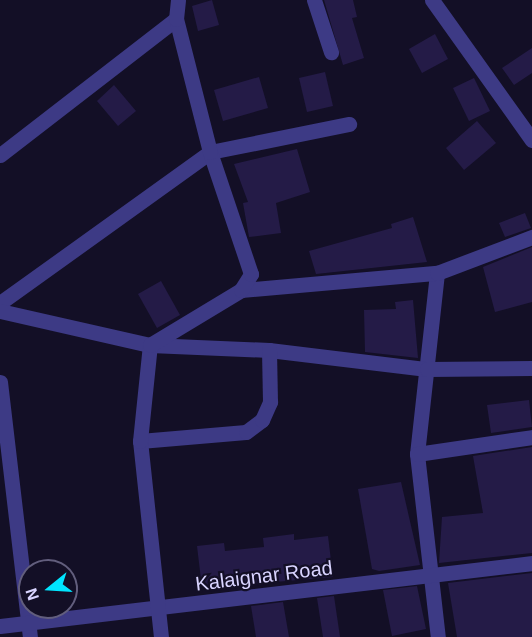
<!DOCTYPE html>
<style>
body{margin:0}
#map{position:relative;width:532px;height:637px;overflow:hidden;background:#130f26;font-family:Helvetica,sans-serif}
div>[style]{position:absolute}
.building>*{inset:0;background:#241b47}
.minor>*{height:15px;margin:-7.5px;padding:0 7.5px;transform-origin:7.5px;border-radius:7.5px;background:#3d3a85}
span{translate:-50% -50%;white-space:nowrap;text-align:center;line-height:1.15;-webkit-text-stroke:4.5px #130f26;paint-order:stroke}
.street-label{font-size:20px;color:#d9d4ff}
.north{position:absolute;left:18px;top:559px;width:60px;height:60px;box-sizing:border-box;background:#130f26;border:2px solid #625e7d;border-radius:50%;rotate:252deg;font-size:16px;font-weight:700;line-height:24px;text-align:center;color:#d9d4ff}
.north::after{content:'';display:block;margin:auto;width:21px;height:27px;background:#00e5ff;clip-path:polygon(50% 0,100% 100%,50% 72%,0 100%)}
</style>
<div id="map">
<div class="building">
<i style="clip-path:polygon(212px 0,219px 25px,198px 31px,192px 6px)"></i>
<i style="clip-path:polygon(324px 0,353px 0,357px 17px,352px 18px,364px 58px,343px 65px)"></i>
<i style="clip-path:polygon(435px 34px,448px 59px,422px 73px,409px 49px)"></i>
<i style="clip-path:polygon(532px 48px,532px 73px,514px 85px,502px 68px)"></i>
<i style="clip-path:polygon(325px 72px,333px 106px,307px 112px,299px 78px)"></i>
<i style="clip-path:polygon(259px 77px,268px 108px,223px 121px,214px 90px)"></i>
<i style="clip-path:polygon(474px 78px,490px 111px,469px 121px,453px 88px)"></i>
<i style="clip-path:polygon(114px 85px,136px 111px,118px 126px,97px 101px)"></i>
<i style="clip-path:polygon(477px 121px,496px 143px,464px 170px,446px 148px)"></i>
<i style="clip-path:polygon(297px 149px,310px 192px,276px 203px,281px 233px,249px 237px,243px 203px,248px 202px,234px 164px)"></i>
<i style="clip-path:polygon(525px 213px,531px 228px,505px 237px,499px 223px)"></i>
<i style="clip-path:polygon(413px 217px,427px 262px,316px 274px,309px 251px,392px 228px,391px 224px)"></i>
<i style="clip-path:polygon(532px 247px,532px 302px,495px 312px,483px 267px)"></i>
<i style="clip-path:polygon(161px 281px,180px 315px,157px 328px,138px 294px)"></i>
<i style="clip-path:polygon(413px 300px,418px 358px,365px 352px,364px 310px,396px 309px,395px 302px)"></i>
<i style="clip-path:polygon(529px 400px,532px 427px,491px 433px,487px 405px)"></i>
<i style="clip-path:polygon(532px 447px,532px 553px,439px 563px,442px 517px,483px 513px,473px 456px)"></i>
<i style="clip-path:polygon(401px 482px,420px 565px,379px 571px,372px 569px,358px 489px)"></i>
<i style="clip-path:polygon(294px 534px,294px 540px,328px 536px,333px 577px,202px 588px,197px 546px,224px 543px,225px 551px,264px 547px,263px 538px)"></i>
<i style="clip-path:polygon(532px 573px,532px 637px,457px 637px,448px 583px)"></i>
<i style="clip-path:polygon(417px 586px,426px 629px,392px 636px,383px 590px)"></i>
<i style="clip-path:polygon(334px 596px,340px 637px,323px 637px,317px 598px)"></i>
<i style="clip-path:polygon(283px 602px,289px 637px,256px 637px,251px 606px)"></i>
</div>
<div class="minor">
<i style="left:314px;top:0;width:55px;rotate:71.9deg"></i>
<i style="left:432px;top:0;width:172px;rotate:54.5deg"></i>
<i style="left:0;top:155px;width:222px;rotate:-37.7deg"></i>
<i style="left:437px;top:273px;width:182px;rotate:96.3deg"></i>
<i style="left:417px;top:454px;width:184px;rotate:83.5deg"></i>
<i style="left:241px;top:290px;width:197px;rotate:-5deg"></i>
<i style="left:437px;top:273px;width:102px;rotate:-20.8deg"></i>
<i style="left:0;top:303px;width:259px;rotate:-35.7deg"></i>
<i style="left:210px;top:152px;width:142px;rotate:-11.4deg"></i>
<i style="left:0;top:311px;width:154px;rotate:12.8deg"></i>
<i style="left:150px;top:345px;width:119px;rotate:2.4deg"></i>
<i style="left:269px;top:350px;width:159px;rotate:6.9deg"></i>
<i style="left:427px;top:369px;width:105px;rotate:-0.5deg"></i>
<i style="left:0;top:382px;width:257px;rotate:83.3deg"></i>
<i style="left:140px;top:441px;width:106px;rotate:-4.9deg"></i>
<i style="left:246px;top:432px;width:20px;rotate:-37deg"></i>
<i style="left:262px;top:420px;width:20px;rotate:-66deg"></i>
<i style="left:270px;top:402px;width:52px;rotate:-91.1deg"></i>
<i style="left:417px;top:454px;width:116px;rotate:-8.4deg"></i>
<i style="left:0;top:626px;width:536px;rotate:-6.75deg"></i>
<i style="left:161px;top:637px;width:197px;rotate:-96.1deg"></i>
<i style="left:140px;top:441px;width:97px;rotate:-84.1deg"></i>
<i style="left:150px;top:345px;width:106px;rotate:-31.1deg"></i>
<i style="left:241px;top:290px;width:19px;rotate:-58deg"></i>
<i style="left:251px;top:274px;width:129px;rotate:-108.6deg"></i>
<i style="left:210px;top:152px;width:137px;rotate:-104.3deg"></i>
<i style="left:176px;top:19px;width:19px;rotate:-84deg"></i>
</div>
<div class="street-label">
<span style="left:264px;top:576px;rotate:-7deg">Kalaignar Road</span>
</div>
<div class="north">N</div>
</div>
